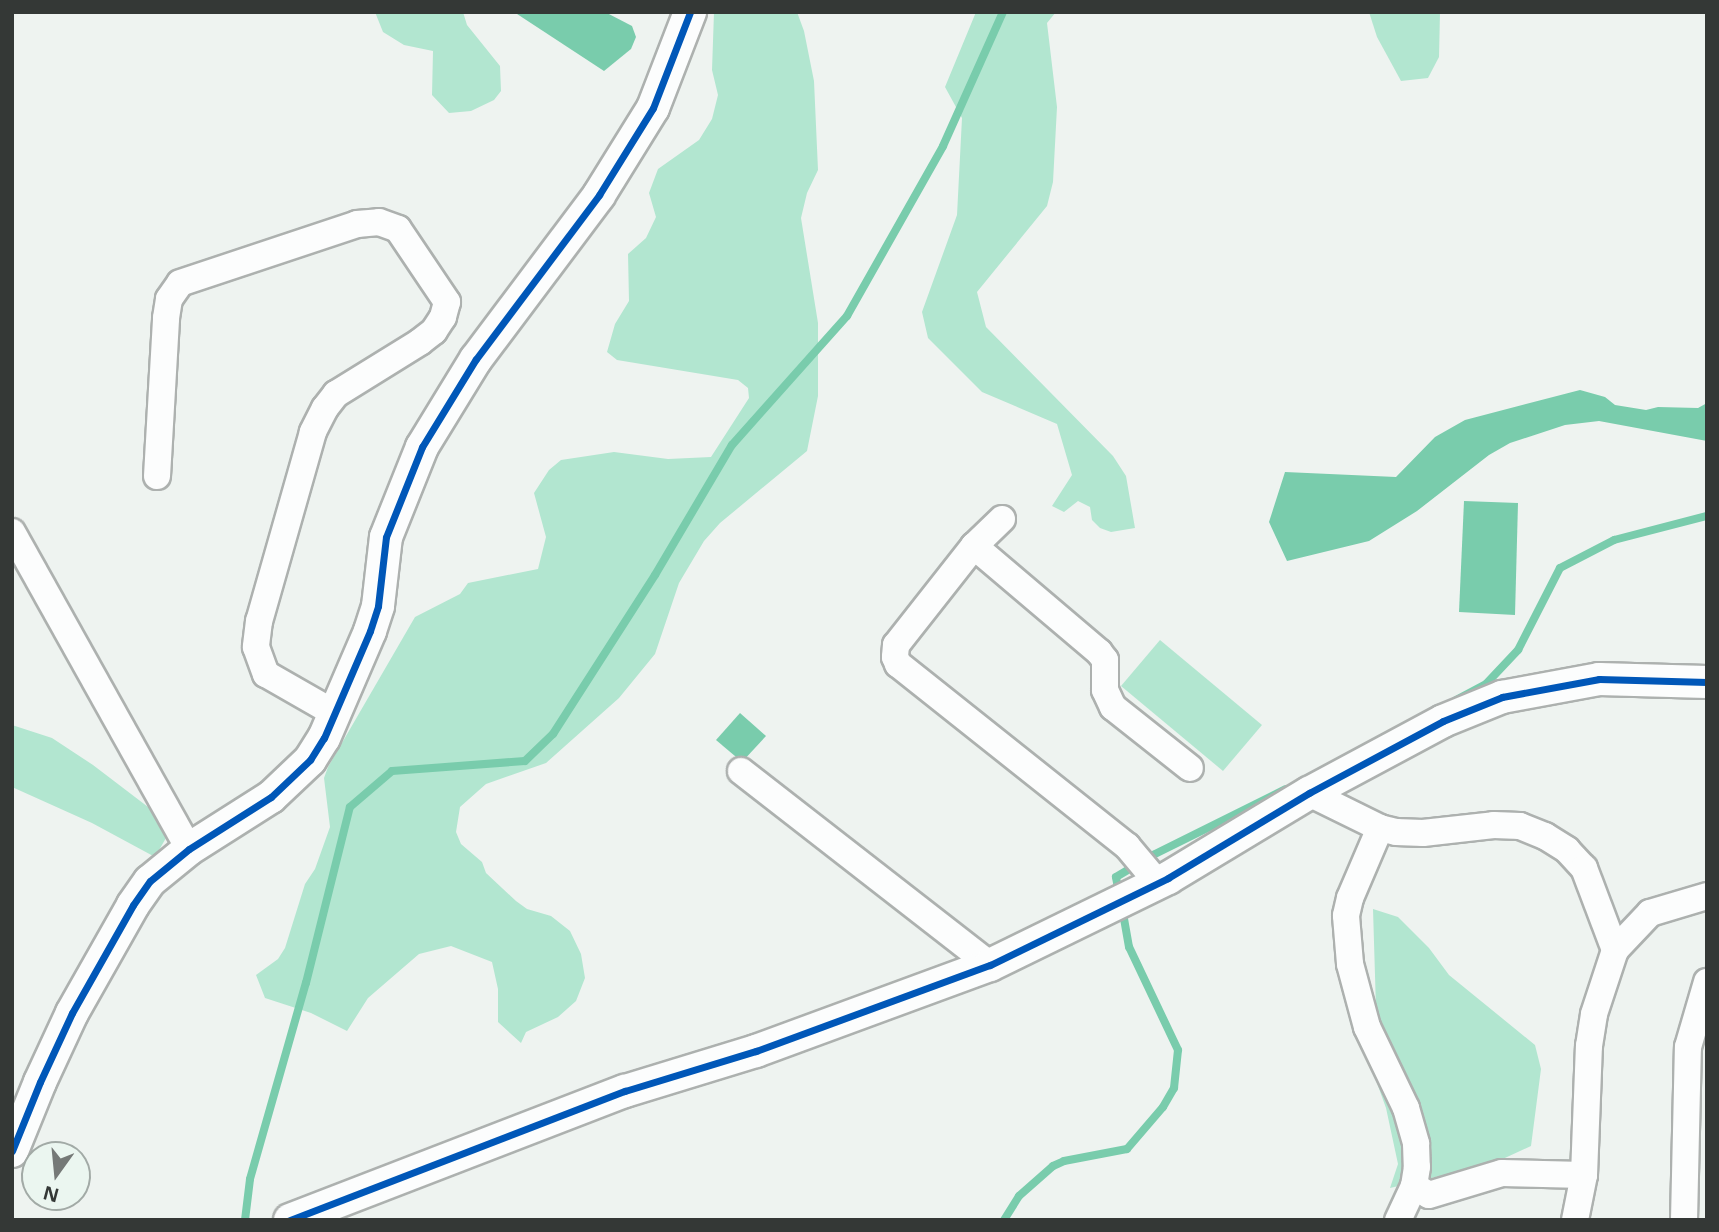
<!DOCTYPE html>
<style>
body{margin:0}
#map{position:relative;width:1719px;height:1232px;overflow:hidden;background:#eef3f0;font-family:"Noto Sans",sans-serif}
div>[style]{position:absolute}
.green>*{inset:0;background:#b2e6d0}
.water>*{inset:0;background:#79ccac}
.stream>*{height:8px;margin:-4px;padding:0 4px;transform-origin:4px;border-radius:4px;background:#79ccac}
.roads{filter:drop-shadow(2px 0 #adb1af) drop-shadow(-2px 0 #adb1af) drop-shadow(0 2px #adb1af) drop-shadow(0 -2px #adb1af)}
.minor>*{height:26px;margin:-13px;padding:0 13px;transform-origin:13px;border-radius:13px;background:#fcfdfd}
.tertiary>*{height:32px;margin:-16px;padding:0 16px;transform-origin:16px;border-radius:16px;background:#fcfdfd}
.cycleway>*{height:7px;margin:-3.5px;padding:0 3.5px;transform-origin:3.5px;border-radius:3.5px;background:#0057b8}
span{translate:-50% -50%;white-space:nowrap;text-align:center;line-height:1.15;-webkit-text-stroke:5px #ebf6f0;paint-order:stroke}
.frame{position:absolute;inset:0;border:14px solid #343836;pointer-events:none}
.north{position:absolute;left:21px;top:1141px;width:70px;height:70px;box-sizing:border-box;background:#ebf6f0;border:2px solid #a2aaa6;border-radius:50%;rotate:195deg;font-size:19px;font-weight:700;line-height:28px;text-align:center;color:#343836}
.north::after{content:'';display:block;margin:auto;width:24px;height:32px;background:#757977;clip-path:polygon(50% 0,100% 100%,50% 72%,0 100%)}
</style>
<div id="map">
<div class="green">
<i style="clip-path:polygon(375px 12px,463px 12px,467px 25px,500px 66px,501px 91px,494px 100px,471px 111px,449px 113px,432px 95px,433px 51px,404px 45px,383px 32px)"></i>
<i style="clip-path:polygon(714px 12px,797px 12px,804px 31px,814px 81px,818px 170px,807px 193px,801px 218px,818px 323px,818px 396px,807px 451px,720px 523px,704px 541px,679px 583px,655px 654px,619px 698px,546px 763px,486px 784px,460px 807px,456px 832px,461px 844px,482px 862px,486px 873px,516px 901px,527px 909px,551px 916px,570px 931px,581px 954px,585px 978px,576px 1001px,558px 1017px,526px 1032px,521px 1043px,498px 1022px,498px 989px,492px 962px,451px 946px,419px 954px,368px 998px,347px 1031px,311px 1013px,265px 998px,256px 975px,278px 959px,285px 948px,305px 884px,315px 869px,330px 827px,324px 778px,328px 767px,415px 617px,460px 594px,468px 583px,538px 569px,546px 537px,534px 493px,549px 470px,561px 460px,614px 452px,668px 459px,711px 457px,749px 398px,748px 388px,738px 380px,617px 360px,607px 352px,615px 324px,629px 301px,628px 254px,646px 238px,656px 217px,649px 193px,658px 169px,699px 140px,712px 119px,718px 95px,712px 70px)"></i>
<i style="clip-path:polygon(976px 12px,1056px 12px,1047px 23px,1057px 107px,1053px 182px,1047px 206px,977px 292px,986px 327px,1113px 456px,1126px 476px,1135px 528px,1111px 532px,1100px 528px,1092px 520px,1090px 507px,1078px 501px,1064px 512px,1052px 506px,1072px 475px,1057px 424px,982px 392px,928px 338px,922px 312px,957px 215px,962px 118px,945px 87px)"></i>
<i style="clip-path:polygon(1369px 12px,1440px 12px,1439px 57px,1428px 78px,1401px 81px,1377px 37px)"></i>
<i style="clip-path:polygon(1160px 640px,1262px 725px,1223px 771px,1121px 686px)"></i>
<i style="clip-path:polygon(12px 725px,52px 738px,93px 765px,152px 810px,166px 838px,155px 857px,92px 823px,12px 787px)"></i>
<i style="clip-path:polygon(1373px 909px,1398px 917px,1429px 948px,1449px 975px,1535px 1045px,1541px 1069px,1531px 1146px,1494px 1163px,1390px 1188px,1398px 1164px,1386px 1108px,1360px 1036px,1376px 1009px)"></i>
</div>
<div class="water">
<i style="clip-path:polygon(514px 12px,605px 12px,632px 26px,636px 37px,631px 49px,604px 71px)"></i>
<i style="clip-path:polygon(1580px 390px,1605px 397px,1615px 405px,1646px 410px,1658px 407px,1698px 408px,1707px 403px,1707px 441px,1599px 421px,1565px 425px,1510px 443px,1489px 455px,1417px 511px,1369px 541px,1287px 561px,1269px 522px,1285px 472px,1396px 477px,1435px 437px,1465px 420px)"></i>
<i style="clip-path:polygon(1464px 501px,1518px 503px,1515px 615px,1459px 612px)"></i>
<i style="clip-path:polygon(740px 713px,766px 736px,742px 762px,716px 740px)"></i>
</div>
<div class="stream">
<i style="left:1456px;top:700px;width:34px;rotate:-28deg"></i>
<i style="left:1486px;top:684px;width:47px;rotate:-46.7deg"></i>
<i style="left:1518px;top:650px;width:92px;rotate:-62.9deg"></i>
<i style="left:1560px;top:568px;width:61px;rotate:-27.4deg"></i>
<i style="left:1614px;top:540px;width:96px;rotate:-14.5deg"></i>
<i style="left:1119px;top:893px;width:16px;rotate:-101deg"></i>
<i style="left:1116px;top:877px;width:43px;rotate:-30.7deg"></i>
<i style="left:1153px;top:855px;width:148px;rotate:-26.4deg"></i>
<i style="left:245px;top:1220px;width:41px;rotate:-83deg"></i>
<i style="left:250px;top:1179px;width:204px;rotate:-74.1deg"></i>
<i style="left:306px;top:983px;width:181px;rotate:-76deg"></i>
<i style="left:350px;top:807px;width:55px;rotate:-40.6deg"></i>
<i style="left:392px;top:771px;width:133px;rotate:-4.3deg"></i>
<i style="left:525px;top:761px;width:39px;rotate:-44deg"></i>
<i style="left:553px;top:734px;width:189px;rotate:-57.3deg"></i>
<i style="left:655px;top:575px;width:151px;rotate:-59.4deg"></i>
<i style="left:732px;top:445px;width:173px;rotate:-48.3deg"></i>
<i style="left:847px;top:316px;width:195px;rotate:-60.5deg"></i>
<i style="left:943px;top:146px;width:147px;rotate:-65.9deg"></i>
<i style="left:1004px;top:1220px;width:28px;rotate:-58deg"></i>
<i style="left:1019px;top:1196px;width:45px;rotate:-41.4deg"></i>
<i style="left:1053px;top:1166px;width:12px;rotate:-24deg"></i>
<i style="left:1064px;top:1161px;width:64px;rotate:-10.8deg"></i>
<i style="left:1127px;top:1149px;width:55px;rotate:-49.4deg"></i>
<i style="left:1163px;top:1107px;width:22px;rotate:-60deg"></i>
<i style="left:1174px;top:1088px;width:38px;rotate:-84deg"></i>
<i style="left:1178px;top:1050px;width:114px;rotate:-115.4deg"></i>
<i style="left:1129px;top:947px;width:39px;rotate:-100deg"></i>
</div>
<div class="roads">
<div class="minor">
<i style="left:157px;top:476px;width:158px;rotate:-86.7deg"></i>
<i style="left:166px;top:318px;width:19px;rotate:-81deg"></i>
<i style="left:169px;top:299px;width:19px;rotate:-55deg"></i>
<i style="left:180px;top:283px;width:187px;rotate:-18.4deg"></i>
<i style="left:357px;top:224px;width:22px;rotate:-5deg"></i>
<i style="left:379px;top:222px;width:20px;rotate:20deg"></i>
<i style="left:398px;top:229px;width:88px;rotate:56.1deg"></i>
<i style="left:447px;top:302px;width:16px;rotate:105deg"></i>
<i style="left:443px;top:317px;width:17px;rotate:123deg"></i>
<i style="left:434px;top:331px;width:18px;rotate:142deg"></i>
<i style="left:420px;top:342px;width:99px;rotate:148.2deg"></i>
<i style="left:336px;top:394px;width:18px;rotate:128deg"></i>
<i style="left:325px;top:408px;width:27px;rotate:117deg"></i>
<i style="left:313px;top:432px;width:197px;rotate:105.9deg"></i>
<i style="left:259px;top:621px;width:26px;rotate:97deg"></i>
<i style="left:256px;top:647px;width:29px;rotate:70deg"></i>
<i style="left:266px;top:674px;width:78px;rotate:29.8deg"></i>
<i style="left:1002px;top:519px;width:39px;rotate:136deg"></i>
<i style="left:974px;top:546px;width:126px;rotate:128.2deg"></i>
<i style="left:896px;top:645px;width:12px;rotate:95deg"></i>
<i style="left:895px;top:657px;width:8px;rotate:67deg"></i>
<i style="left:898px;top:664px;width:293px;rotate:38.5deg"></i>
<i style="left:1127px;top:846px;width:48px;rotate:50deg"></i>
<i style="left:12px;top:532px;width:363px;rotate:60.8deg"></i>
<i style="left:974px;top:546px;width:164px;rotate:40.3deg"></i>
<i style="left:1099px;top:652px;width:10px;rotate:53deg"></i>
<i style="left:1105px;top:660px;width:30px;rotate:90deg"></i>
<i style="left:1105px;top:690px;width:19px;rotate:65deg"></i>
<i style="left:1113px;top:707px;width:98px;rotate:38.4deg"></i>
<i style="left:741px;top:771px;width:316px;rotate:37.9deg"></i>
<i style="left:1309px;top:793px;width:79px;rotate:26.2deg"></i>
<i style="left:1380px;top:828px;width:16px;rotate:14deg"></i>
<i style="left:1396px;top:832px;width:27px;rotate:2deg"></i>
<i style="left:1423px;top:833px;width:71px;rotate:-6.4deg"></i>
<i style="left:1494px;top:825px;width:26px;rotate:2deg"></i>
<i style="left:1520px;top:826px;width:27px;rotate:22deg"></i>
<i style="left:1545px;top:836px;width:26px;rotate:32deg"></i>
<i style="left:1567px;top:850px;width:25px;rotate:47deg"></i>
<i style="left:1584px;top:868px;width:88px;rotate:69.3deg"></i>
<i style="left:1380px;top:828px;width:76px;rotate:113.2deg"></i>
<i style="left:1350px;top:898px;width:18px;rotate:103deg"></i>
<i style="left:1346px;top:916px;width:48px;rotate:85.2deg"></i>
<i style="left:1350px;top:964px;width:65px;rotate:74.9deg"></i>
<i style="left:1367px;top:1027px;width:90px;rotate:64.3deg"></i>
<i style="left:1406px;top:1108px;width:37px;rotate:74deg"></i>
<i style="left:1416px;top:1144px;width:23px;rotate:88deg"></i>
<i style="left:1417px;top:1167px;width:19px;rotate:99deg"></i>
<i style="left:1414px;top:1186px;width:38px;rotate:115deg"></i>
<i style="left:1414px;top:1186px;width:17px;rotate:31deg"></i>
<i style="left:1429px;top:1195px;width:76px;rotate:-16.8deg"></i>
<i style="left:1502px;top:1173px;width:82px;rotate:1.4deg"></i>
<i style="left:1575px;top:1220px;width:46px;rotate:-78.7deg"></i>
<i style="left:1584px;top:1175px;width:129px;rotate:-87.8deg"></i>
<i style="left:1589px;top:1046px;width:32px;rotate:-81deg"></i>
<i style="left:1594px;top:1014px;width:67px;rotate:-71.8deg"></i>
<i style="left:1615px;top:950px;width:51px;rotate:-46.6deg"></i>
<i style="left:1650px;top:913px;width:59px;rotate:-16.6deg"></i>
<i style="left:1684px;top:1220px;width:173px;rotate:-88.7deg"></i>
<i style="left:1688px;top:1047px;width:68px;rotate:-73.7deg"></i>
</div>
<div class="tertiary">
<i style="left:12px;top:1151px;width:74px;rotate:-67.9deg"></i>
<i style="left:40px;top:1082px;width:76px;rotate:-65.1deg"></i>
<i style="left:72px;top:1013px;width:124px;rotate:-60.5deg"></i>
<i style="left:133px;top:905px;width:29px;rotate:-55deg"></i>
<i style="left:150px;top:881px;width:50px;rotate:-39.4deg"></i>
<i style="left:189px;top:849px;width:97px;rotate:-32.4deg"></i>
<i style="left:271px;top:797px;width:54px;rotate:-43.5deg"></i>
<i style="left:310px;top:760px;width:26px;rotate:-58deg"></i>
<i style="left:324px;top:738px;width:116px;rotate:-66.7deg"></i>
<i style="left:370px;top:631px;width:26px;rotate:-72deg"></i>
<i style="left:378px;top:606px;width:69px;rotate:-83.4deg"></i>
<i style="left:386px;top:537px;width:97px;rotate:-68.2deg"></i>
<i style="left:422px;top:447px;width:103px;rotate:-58.5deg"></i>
<i style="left:476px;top:359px;width:205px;rotate:-53.1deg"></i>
<i style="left:599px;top:195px;width:102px;rotate:-58.2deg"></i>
<i style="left:653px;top:108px;width:103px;rotate:-68.9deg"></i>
<i style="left:290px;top:1220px;width:359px;rotate:-21.1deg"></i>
<i style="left:625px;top:1091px;width:137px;rotate:-17deg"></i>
<i style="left:756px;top:1051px;width:249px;rotate:-20.2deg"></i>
<i style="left:990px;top:965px;width:198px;rotate:-26deg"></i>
<i style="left:1168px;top:878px;width:165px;rotate:-31.1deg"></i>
<i style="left:1309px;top:793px;width:152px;rotate:-28.2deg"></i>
<i style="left:1443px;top:721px;width:64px;rotate:-22.1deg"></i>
<i style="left:1502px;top:697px;width:99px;rotate:-10.5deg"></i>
<i style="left:1599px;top:679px;width:108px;rotate:1.6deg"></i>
</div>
</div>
<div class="cycleway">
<i style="left:12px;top:1151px;width:74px;rotate:-67.9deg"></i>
<i style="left:40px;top:1082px;width:76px;rotate:-65.1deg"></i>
<i style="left:72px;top:1013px;width:124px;rotate:-60.5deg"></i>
<i style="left:133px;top:905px;width:29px;rotate:-55deg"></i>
<i style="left:150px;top:881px;width:50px;rotate:-39.4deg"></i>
<i style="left:189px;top:849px;width:97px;rotate:-32.4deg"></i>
<i style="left:271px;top:797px;width:54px;rotate:-43.5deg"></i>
<i style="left:310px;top:760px;width:26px;rotate:-58deg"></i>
<i style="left:324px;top:738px;width:116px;rotate:-66.7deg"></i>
<i style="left:370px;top:631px;width:26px;rotate:-72deg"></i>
<i style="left:378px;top:606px;width:69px;rotate:-83.4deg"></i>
<i style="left:386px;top:537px;width:97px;rotate:-68.2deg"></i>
<i style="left:422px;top:447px;width:103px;rotate:-58.5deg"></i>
<i style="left:476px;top:359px;width:205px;rotate:-53.1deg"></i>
<i style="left:599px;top:195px;width:102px;rotate:-58.2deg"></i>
<i style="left:653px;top:108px;width:103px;rotate:-68.9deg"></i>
<i style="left:290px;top:1220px;width:359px;rotate:-21.1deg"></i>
<i style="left:625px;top:1091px;width:137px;rotate:-17deg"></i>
<i style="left:756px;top:1051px;width:249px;rotate:-20.2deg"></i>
<i style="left:990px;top:965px;width:198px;rotate:-26deg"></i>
<i style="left:1168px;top:878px;width:165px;rotate:-31.1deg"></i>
<i style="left:1309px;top:793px;width:152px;rotate:-28.2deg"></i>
<i style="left:1443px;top:721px;width:64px;rotate:-22.1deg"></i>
<i style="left:1502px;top:697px;width:99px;rotate:-10.5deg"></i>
<i style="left:1599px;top:679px;width:108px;rotate:1.6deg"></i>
</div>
<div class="frame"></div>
<div class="north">N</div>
</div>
